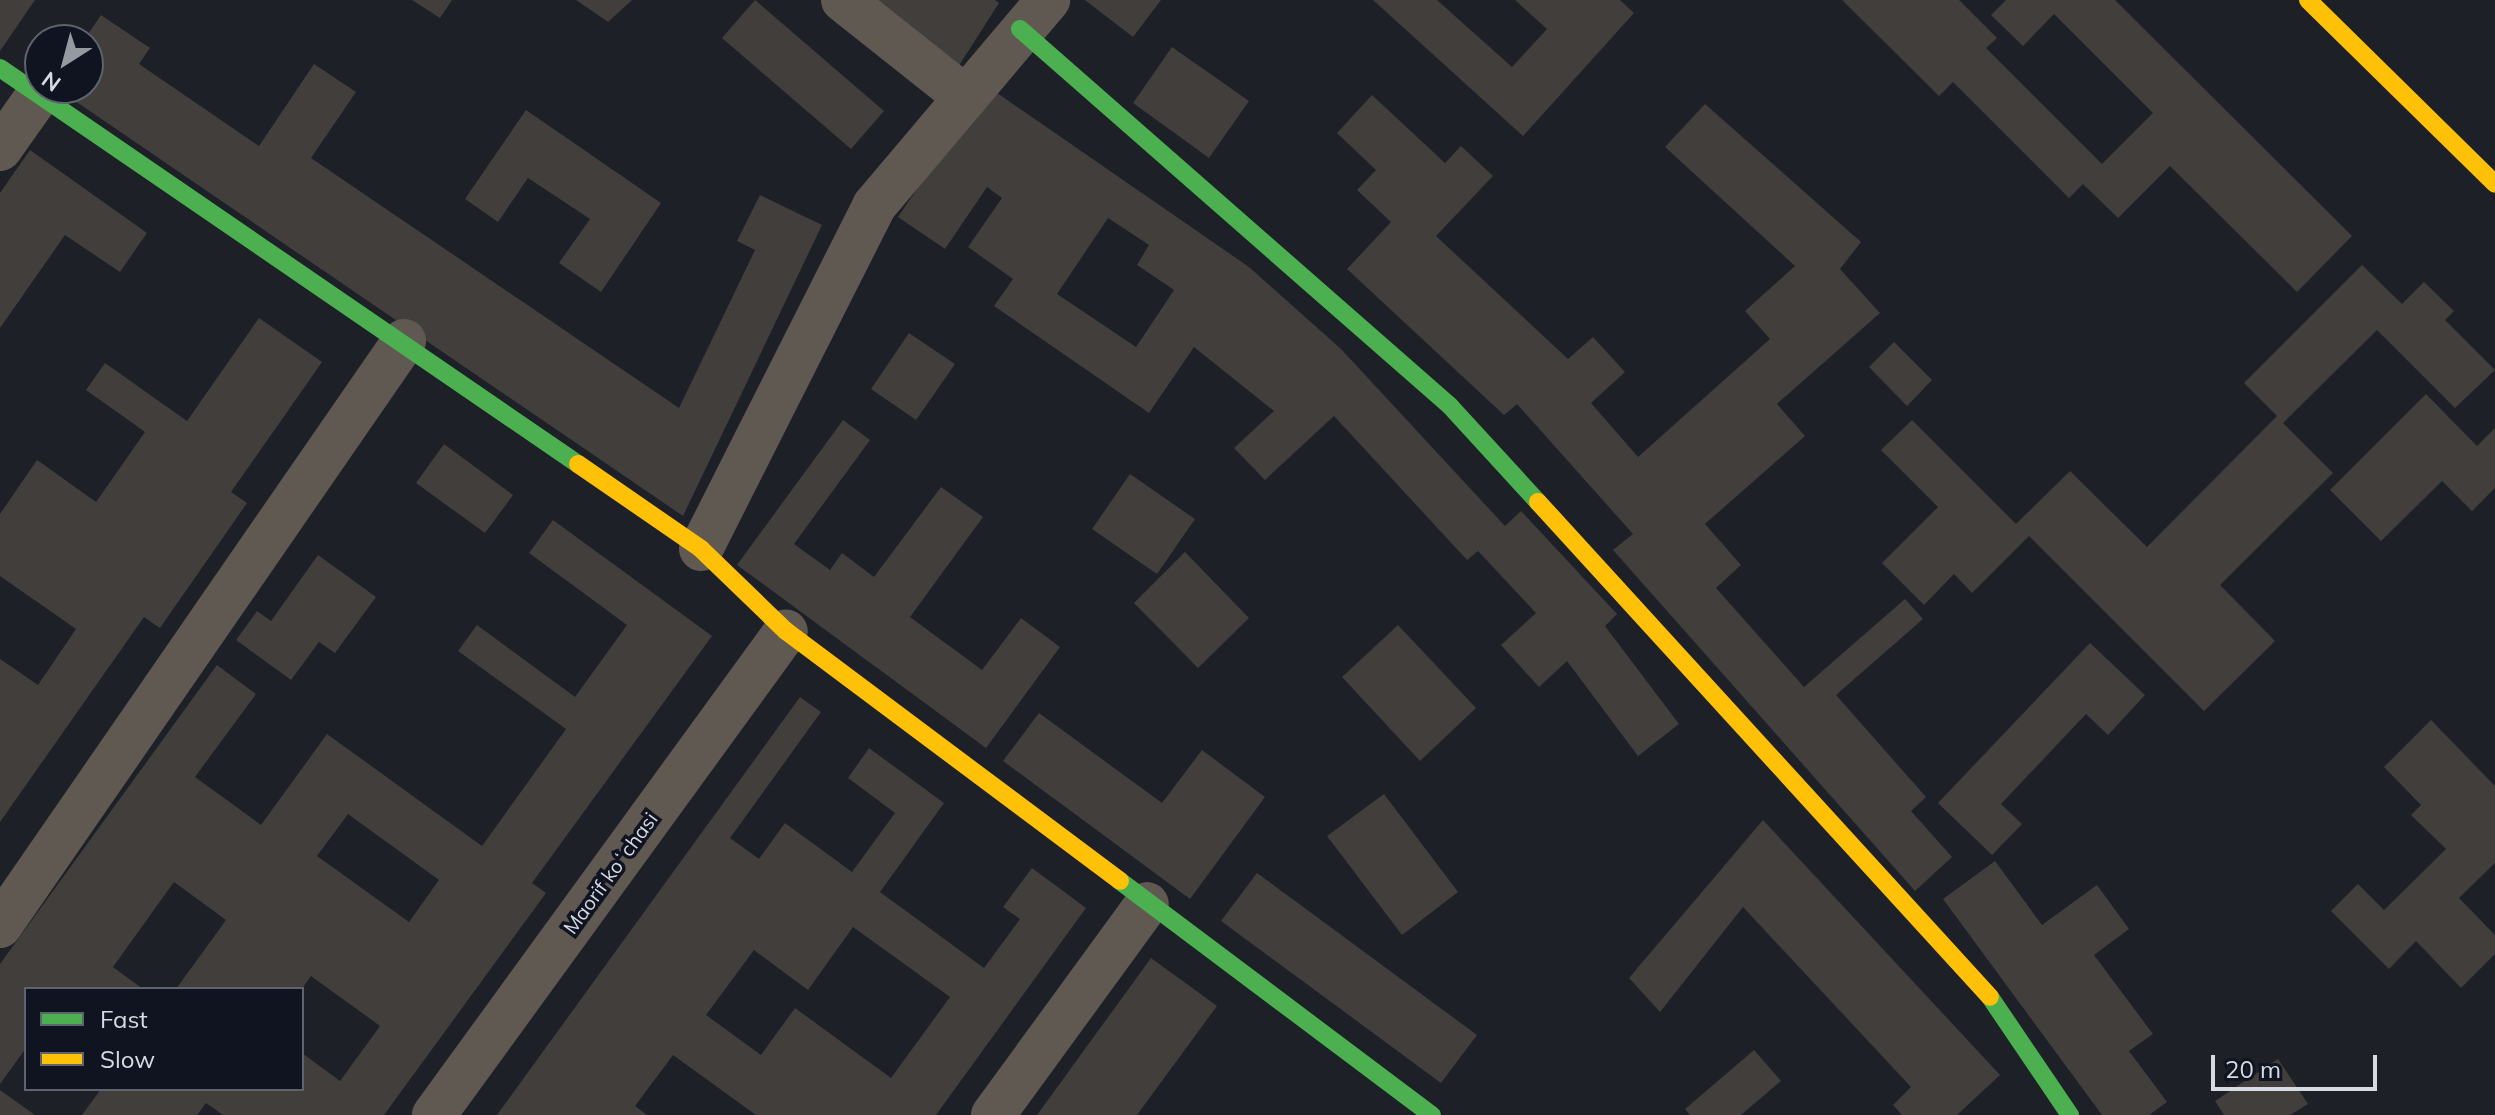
<!DOCTYPE html>
<meta charset="utf-8">
<style>
body{margin:0}
#map{position:relative;width:2495px;height:1115px;overflow:hidden;background:#1d2027;font-family:Mulish,sans-serif}
div>[style]{position:absolute}
.building>*{inset:0;background:#413e3c}
.street>*{height:44px;margin:-22px;padding:0 22px;transform-origin:22px;border-radius:22px;background:#605952}
.fast>*{height:18px;margin:-9px;padding:0 9px;transform-origin:9px;border-radius:9px;background:#4caf50}
.slow>*{height:18px;margin:-9px;padding:0 9px;transform-origin:9px;border-radius:9px;background:#ffc107}
span{translate:-50% -50%;white-space:nowrap;text-align:center;line-height:1.15;-webkit-text-stroke:7px #101421;paint-order:stroke}
.street-label{font-size:20px;color:#d6dae3}
.legend{position:absolute;left:24px;top:987px;width:280px;height:104px;box-sizing:border-box;background:#101421;border:2px solid #5f636f;margin:0;padding:10px 14px;list-style:none;font-size:24px;color:#d6dae3}
.legend li{display:flex;align-items:center;gap:16px;height:40px}
.legend b{width:40px;border:2px solid #5f636f}
.north{position:absolute;left:24px;top:24px;width:80px;height:80px;box-sizing:border-box;background:#101421;border:2px solid #5f636f;border-radius:50%;rotate:216deg;font-size:22px;font-weight:700;line-height:32px;text-align:center;color:#d6dae3}
.north::after{content:'';display:block;margin:auto;width:28px;height:36px;background:#9599a1;clip-path:polygon(50% 0,100% 100%,50% 72%,0 100%)}
.scale{position:absolute;left:2211px;top:1055px;width:166px;height:36px;box-sizing:border-box;border:4px solid #d6dae3;border-top:0;padding-left:10px;font-size:24px;line-height:28px;white-space:nowrap;color:#d6dae3;-webkit-text-stroke:6px #101421;paint-order:stroke}
</style>
<div id="map">
<div class="building">
<i style="clip-path:polygon(0 0,35px 0,0 51px)"></i>
<i style="clip-path:polygon(412px 0,452px 0,440px 18px)"></i>
<i style="clip-path:polygon(576px 0,632px 0,608px 22px)"></i>
<i style="clip-path:polygon(755px 0,884px 111px,851px 149px,722px 38px)"></i>
<i style="clip-path:polygon(859px 0,995px 0,999px 3px,958px 67px)"></i>
<i style="clip-path:polygon(1085px 0,1161px 0,1133px 37px)"></i>
<i style="clip-path:polygon(1373px 0,1437px 0,1512px 67px,1547px 29px,1515px 0,1620px 0,1634px 13px,1523px 136px)"></i>
<i style="clip-path:polygon(1842px 0,1959px 0,1997px 38px,1986px 48px,2102px 164px,2153px 113px,2054px 14px,2023px 46px,1991px 15px,2006px 0,2115px 0,2352px 236px,2297px 292px,2170px 166px,2118px 218px,2083px 184px,2069px 198px,1953px 82px,1939px 96px)"></i>
<i style="clip-path:polygon(101px 15px,150px 48px,139px 64px,259px 146px,314px 64px,356px 92px,311px 158px,679px 408px,755px 250px,737px 241px,760px 195px,822px 225px,683px 516px,56px 88px,88px 88px,84px 40px)"></i>
<i style="clip-path:polygon(1172px 47px,1249px 101px,1209px 158px,1133px 103px)"></i>
<i style="clip-path:polygon(evenodd,987px 86px,1249px 267px,1341px 349px,1505px 526px,1521px 511px,1617px 614px,1605px 626px,1679px 724px,1638px 756px,1567px 661px,1539px 687px,1501px 645px,1536px 613px,1478px 551px,1467px 560px,1334px 416px,1265px 480px,1234px 448px,1274px 411px,1194px 347px,1149px 413px,994px 306px,1013px 279px,968px 247px,1002px 198px,987px 187px,945px 249px,898px 217px,987px 86px,1108px 218px,1149px 245px,1137px 265px,1174px 290px,1136px 347px,1057px 294px,1108px 218px)"></i>
<i style="clip-path:polygon(1372px 95px,1445px 163px,1461px 146px,1493px 176px,1436px 236px,1568px 359px,1593px 337px,1625px 372px,1591px 403px,1638px 457px,1770px 339px,1745px 311px,1795px 266px,1665px 147px,1705px 104px,1861px 242px,1840px 269px,1880px 313px,1777px 404px,1805px 436px,1705px 524px,1741px 565px,1716px 588px,1804px 687px,1905px 599px,1923px 619px,1836px 695px,1926px 797px,1911px 811px,1952px 857px,1915px 891px,1613px 550px,1633px 534px,1517px 404px,1504px 415px,1347px 269px,1391px 222px,1357px 190px,1376px 170px,1337px 133px)"></i>
<i style="clip-path:polygon(526px 110px,661px 203px,601px 292px,559px 263px,590px 219px,528px 178px,498px 222px,465px 199px)"></i>
<i style="clip-path:polygon(30px 150px,147px 233px,120px 272px,65px 235px,0 328px,0 193px)"></i>
<i style="clip-path:polygon(2362px 265px,2402px 304px,2424px 282px,2454px 311px,2445px 320px,2495px 370px,2455px 408px,2377px 330px,2283px 423px,2333px 473px,2220px 585px,2275px 641px,2204px 711px,2029px 536px,1972px 593px,1954px 574px,1924px 605px,1882px 563px,1938px 507px,1881px 450px,1912px 420px,2016px 524px,2070px 471px,2147px 547px,2277px 416px,2244px 383px)"></i>
<i style="clip-path:polygon(259px 318px,322px 362px,231px 492px,247px 503px,160px 628px,144px 617px,0 822px,0 659px,38px 685px,76px 629px,0 576px,0 514px,37px 460px,96px 502px,145px 432px,86px 390px,105px 363px,187px 421px)"></i>
<i style="clip-path:polygon(909px 333px,955px 364px,916px 420px,871px 389px)"></i>
<i style="clip-path:polygon(1894px 342px,1932px 380px,1907px 406px,1869px 367px)"></i>
<i style="clip-path:polygon(2426px 394px,2477px 446px,2495px 428px,2495px 488px,2472px 511px,2442px 481px,2381px 541px,2330px 490px)"></i>
<i style="clip-path:polygon(843px 420px,870px 440px,794px 544px,830px 570px,842px 553px,874px 577px,941px 487px,983px 517px,910px 617px,982px 670px,1021px 618px,1060px 647px,986px 748px,737px 565px)"></i>
<i style="clip-path:polygon(444px 444px,513px 495px,485px 533px,416px 483px)"></i>
<i style="clip-path:polygon(1130px 474px,1195px 519px,1157px 574px,1092px 529px)"></i>
<i style="clip-path:polygon(evenodd,553px 520px,712px 636px,532px 883px,546px 893px,384px 1115px,223px 1115px,206px 1103px,197px 1115px,82px 1115px,101px 1089px,302px 1089px,302px 1053px,340px 1081px,380px 1026px,311px 976px,302px 989px,176px 989px,226px 920px,174px 882px,113px 967px,143px 989px,26px 989px,26px 1048px,0 1084px,0 964px,217px 665px,256px 694px,195px 777px,261px 825px,327px 734px,482px 846px,566px 729px,458px 651px,477px 625px,575px 697px,627px 625px,529px 553px,553px 520px,348px 814px,439px 880px,409px 922px,317px 856px,348px 814px)"></i>
<i style="clip-path:polygon(1185px 552px,1249px 618px,1198px 668px,1134px 603px)"></i>
<i style="clip-path:polygon(318px 555px,376px 597px,335px 653px,319px 642px,291px 680px,236px 640px,257px 611px,271px 621px)"></i>
<i style="clip-path:polygon(1398px 625px,1476px 708px,1420px 761px,1342px 677px)"></i>
<i style="clip-path:polygon(2090px 643px,2145px 695px,2108px 735px,2086px 714px,2001px 804px,2022px 824px,1992px 855px,1938px 803px)"></i>
<i style="clip-path:polygon(evenodd,800px 697px,821px 712px,730px 838px,759px 859px,785px 823px,852px 872px,895px 813px,848px 778px,869px 748px,944px 803px,880px 892px,984px 968px,1020px 919px,1003px 907px,1032px 868px,1086px 908px,936px 1115px,756px 1115px,673px 1055px,635px 1106px,647px 1115px,497px 1115px,800px 697px,853px 927px,950px 997px,891px 1078px,795px 1008px,761px 1055px,706px 1015px,754px 950px,808px 990px,853px 927px)"></i>
<i style="clip-path:polygon(1039px 713px,1162px 803px,1202px 750px,1265px 797px,1190px 899px,1003px 761px)"></i>
<i style="clip-path:polygon(2431px 720px,2495px 786px,2495px 863px,2459px 898px,2495px 935px,2495px 954px,2461px 988px,2416px 941px,2389px 969px,2331px 911px,2358px 884px,2384px 910px,2446px 849px,2411px 815px,2421px 805px,2384px 767px)"></i>
<i style="clip-path:polygon(1384px 794px,1458px 892px,1402px 935px,1327px 836px)"></i>
<i style="clip-path:polygon(1763px 820px,2000px 1075px,1957px 1115px,1902px 1115px,1893px 1105px,1911px 1087px,1743px 907px,1660px 1012px,1629px 978px)"></i>
<i style="clip-path:polygon(1995px 861px,2042px 925px,2097px 885px,2129px 929px,2094px 955px,2153px 1034px,2129px 1051px,2167px 1102px,2149px 1115px,2102px 1115px,1943px 899px)"></i>
<i style="clip-path:polygon(1257px 873px,1477px 1035px,1441px 1083px,1221px 921px)"></i>
<i style="clip-path:polygon(1151px 958px,1217px 1006px,1137px 1115px,1037px 1115px)"></i>
<i style="clip-path:polygon(1754px 1050px,1781px 1081px,1741px 1115px,1690px 1115px,1685px 1109px)"></i>
<i style="clip-path:polygon(2278px 1059px,2308px 1104px,2290px 1115px,2224px 1115px,2215px 1101px)"></i>
<i style="clip-path:polygon(0 1090px,35px 1115px,0 1115px)"></i>
</div>
<div class="street">
<i style="left:843px;top:0;width:154px;rotate:38.4deg"></i>
<i style="left:0;top:149px;width:67px;rotate:-54.7deg"></i>
<i style="left:701px;top:549px;width:384px;rotate:-63.2deg"></i>
<i style="left:874px;top:206px;width:270px;rotate:-49.8deg"></i>
<i style="left:0;top:926px;width:711px;rotate:-55.37deg"></i>
<i style="left:434px;top:1115px;width:598px;rotate:-53.97deg"></i>
<i style="left:993px;top:1115px;width:261px;rotate:-53.9deg"></i>
</div>
<div class="fast">
<i style="left:1020px;top:29px;width:572px;rotate:41.24deg"></i>
<i style="left:1450px;top:406px;width:130px;rotate:47.5deg"></i>
<i style="left:0;top:68px;width:701px;rotate:34.42deg"></i>
<i style="left:1120px;top:881px;width:390px;rotate:36.9deg"></i>
<i style="left:1990px;top:997px;width:143px;rotate:55.9deg"></i>
</div>
<div class="slow">
<i style="left:2308px;top:0;width:262px;rotate:44.5deg"></i>
<i style="left:578px;top:464px;width:150px;rotate:34.6deg"></i>
<i style="left:701px;top:549px;width:118px;rotate:44deg"></i>
<i style="left:786px;top:631px;width:417px;rotate:36.8deg"></i>
<i style="left:1538px;top:502px;width:670px;rotate:47.6deg"></i>
</div>
<div class="street-label">
<span style="left:610px;top:873px;rotate:-54deg">Maorif koʻchasi</span>
</div>
<ul class="legend">
<li><b style="height:10px;background:#4caf50"></b>Fast</li>
<li><b style="height:10px;background:#ffc107"></b>Slow</li>
</ul>
<div class="north">N</div>
<div class="scale">20 m</div>
</div>
